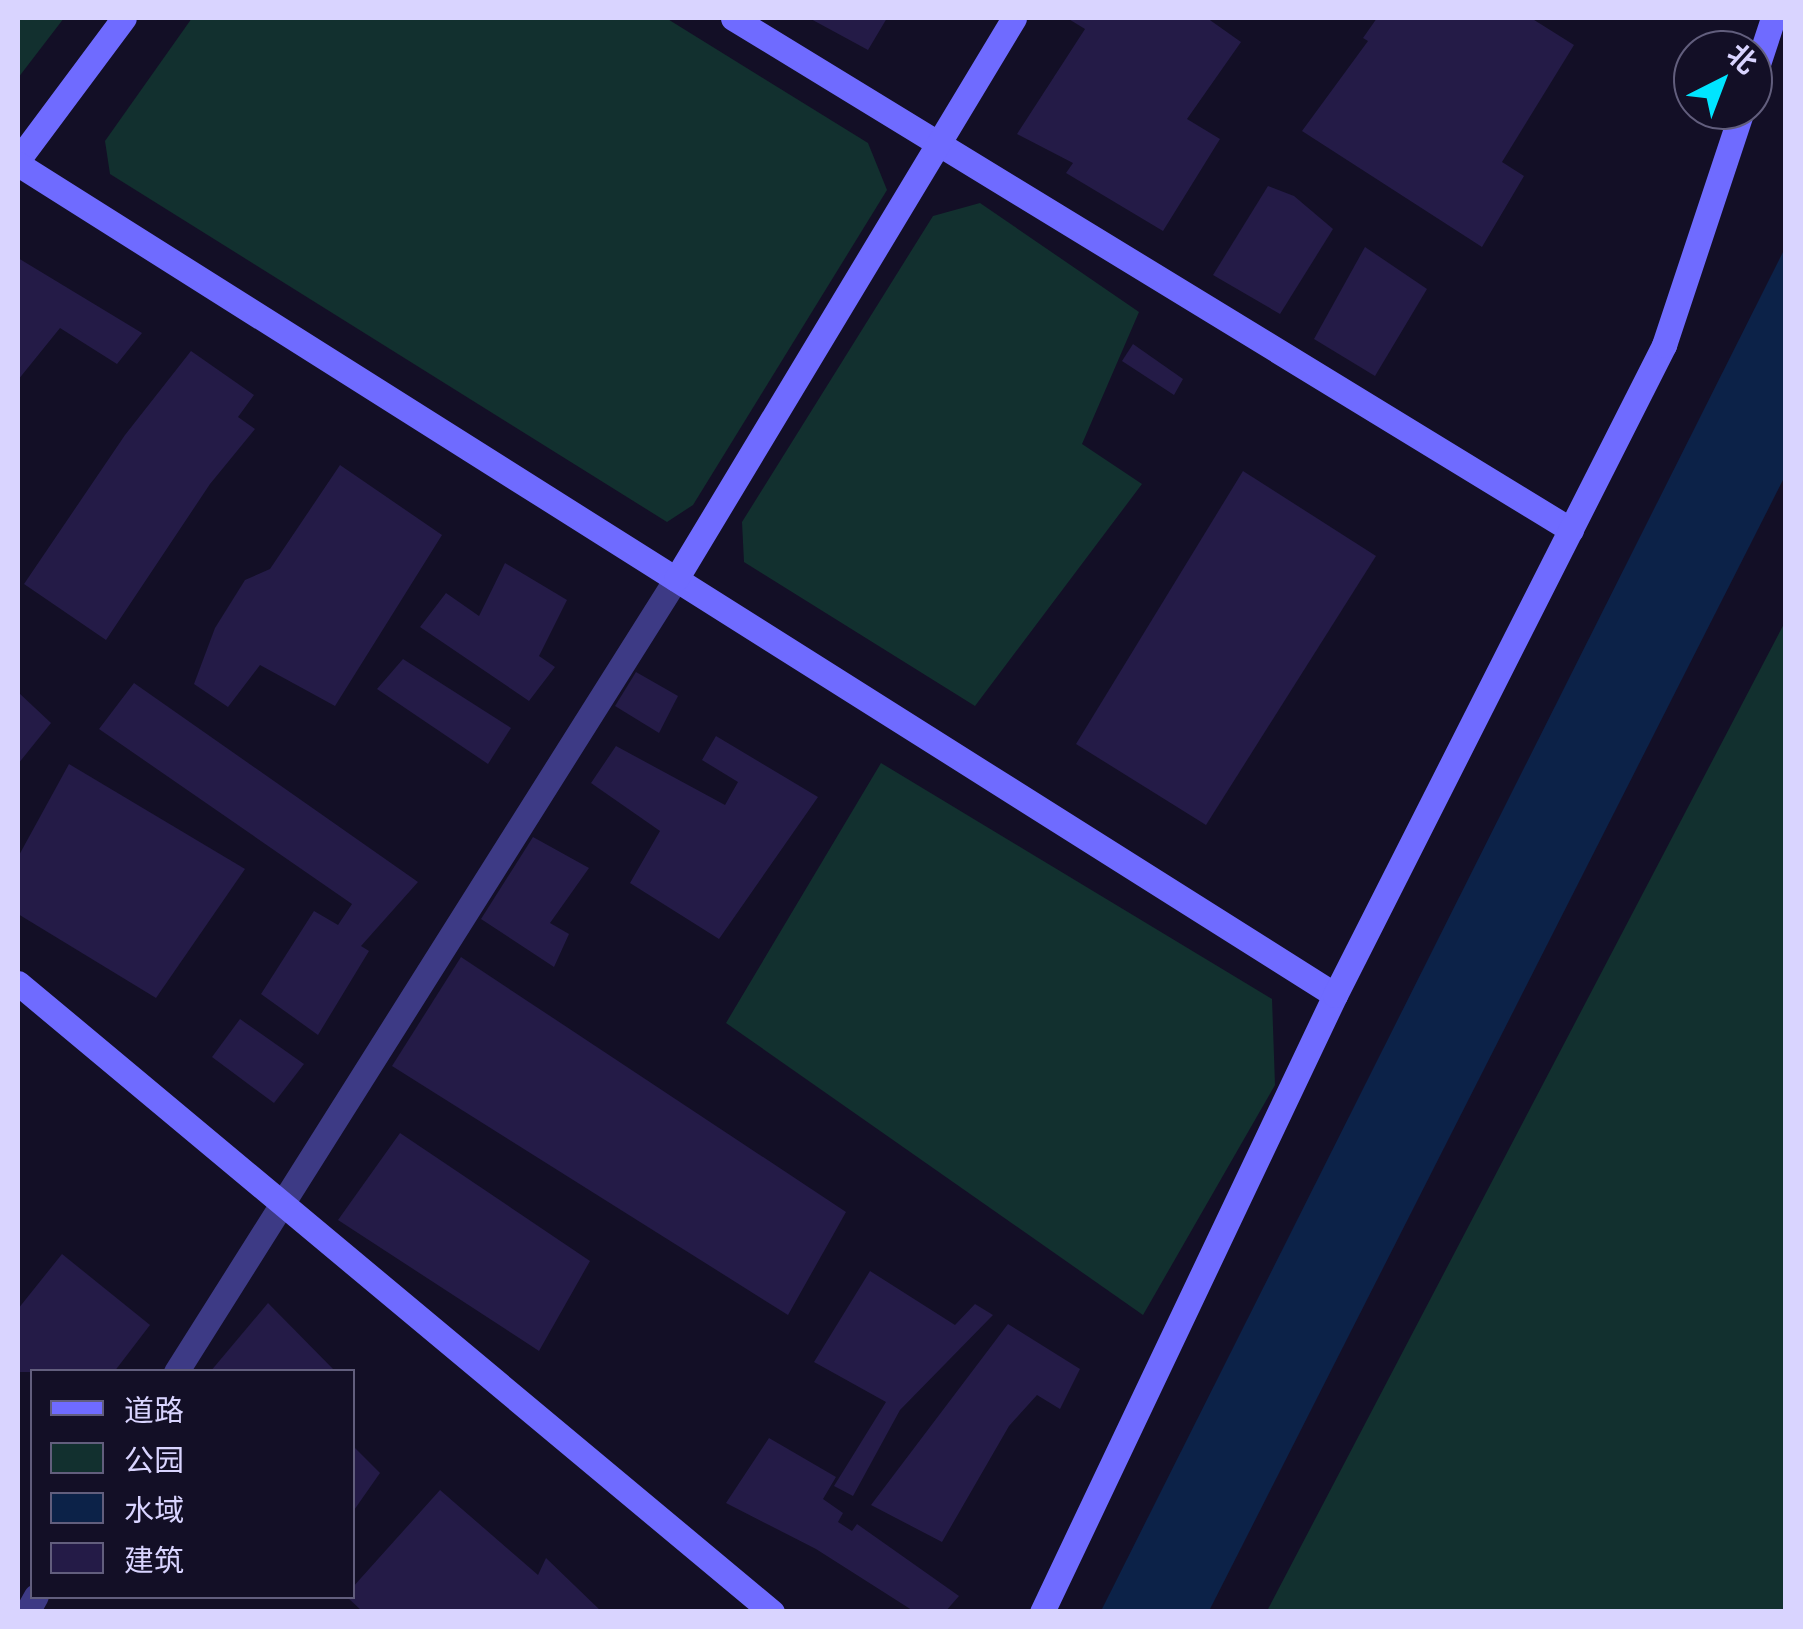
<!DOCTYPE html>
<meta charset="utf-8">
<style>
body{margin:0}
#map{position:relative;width:1803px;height:1629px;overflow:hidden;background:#130f26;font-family:"Work Sans","Noto Sans SC",sans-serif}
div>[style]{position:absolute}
.green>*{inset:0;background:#12302f}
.water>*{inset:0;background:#0c2248}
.building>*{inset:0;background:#241b47}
.street>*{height:25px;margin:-12.5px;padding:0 12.5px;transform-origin:12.5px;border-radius:12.5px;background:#3d3a85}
.secondary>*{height:25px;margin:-12.5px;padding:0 12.5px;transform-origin:12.5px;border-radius:12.5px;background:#6f6bff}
span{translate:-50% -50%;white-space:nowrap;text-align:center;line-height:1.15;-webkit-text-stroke:9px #130f26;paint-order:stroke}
.frame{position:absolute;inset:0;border:20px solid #d9d4ff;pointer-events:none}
.legend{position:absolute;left:30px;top:1369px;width:325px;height:230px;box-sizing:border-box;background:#130f26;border:2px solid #625e7d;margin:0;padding:12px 18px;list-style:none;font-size:30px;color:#d9d4ff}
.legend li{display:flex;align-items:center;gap:20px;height:50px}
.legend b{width:50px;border:2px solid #625e7d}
.north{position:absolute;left:1673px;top:30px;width:100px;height:100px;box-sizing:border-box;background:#130f26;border:2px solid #625e7d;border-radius:50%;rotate:42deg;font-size:28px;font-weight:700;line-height:40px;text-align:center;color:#d9d4ff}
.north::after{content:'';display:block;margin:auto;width:35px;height:45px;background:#00e5ff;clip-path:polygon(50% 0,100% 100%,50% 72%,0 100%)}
</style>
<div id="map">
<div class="green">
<i style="clip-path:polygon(18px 18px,64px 18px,18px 78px)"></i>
<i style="clip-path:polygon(192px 18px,666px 18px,868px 143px,887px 190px,693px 505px,667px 522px,110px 174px,105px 141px)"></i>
<i style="clip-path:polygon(980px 203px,1139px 312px,1082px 444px,1142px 484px,975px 706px,744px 562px,742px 522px,933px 216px)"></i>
<i style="clip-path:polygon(1785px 622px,1785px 1611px,1267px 1611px)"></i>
<i style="clip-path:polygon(881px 763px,1272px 999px,1275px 1085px,1143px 1315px,726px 1023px)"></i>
</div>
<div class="water">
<i style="clip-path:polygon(1785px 248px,1785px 476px,1209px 1611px,1101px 1611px)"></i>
</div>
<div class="building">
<i style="clip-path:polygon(809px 18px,887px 18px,868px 50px)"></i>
<i style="clip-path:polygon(1067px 18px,1207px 18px,1241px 42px,1187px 119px,1220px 139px,1163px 231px,1066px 173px,1073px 163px,1017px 134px,1085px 29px)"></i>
<i style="clip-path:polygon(1377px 18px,1531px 18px,1574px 45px,1502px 162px,1524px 176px,1482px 247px,1302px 131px,1368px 41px,1363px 38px)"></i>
<i style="clip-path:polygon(1268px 186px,1294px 196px,1333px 229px,1280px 314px,1213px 275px)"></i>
<i style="clip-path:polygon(1365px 247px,1427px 289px,1375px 376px,1314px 339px)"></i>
<i style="clip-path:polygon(18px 258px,142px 333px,117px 364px,60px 328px,18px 380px)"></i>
<i style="clip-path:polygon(1133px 344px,1183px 379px,1174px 395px,1122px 361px)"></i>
<i style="clip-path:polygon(191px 351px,254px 395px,238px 417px,255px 429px,210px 484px,106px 640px,24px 584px,125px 435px)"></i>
<i style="clip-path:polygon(340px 465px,442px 535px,335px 706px,260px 665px,228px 707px,194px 684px,215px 628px,245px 580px,270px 569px)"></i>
<i style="clip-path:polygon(1243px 471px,1376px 556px,1206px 825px,1076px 744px)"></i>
<i style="clip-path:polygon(505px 563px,567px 600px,539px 656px,555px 667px,529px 701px,420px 627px,446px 593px,479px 616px)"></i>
<i style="clip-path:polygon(403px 659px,511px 728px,488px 764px,377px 689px)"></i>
<i style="clip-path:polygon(636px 672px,678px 696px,659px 733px,615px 706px)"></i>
<i style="clip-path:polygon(134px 683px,418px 882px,361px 946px,369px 951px,318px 1035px,261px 994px,314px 911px,338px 925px,352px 904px,99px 729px)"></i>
<i style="clip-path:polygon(18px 692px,51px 723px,18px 764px)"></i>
<i style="clip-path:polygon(716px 736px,818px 797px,719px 939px,630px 883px,660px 831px,591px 783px,616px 746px,725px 805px,738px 782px,702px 760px)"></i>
<i style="clip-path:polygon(69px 764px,245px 869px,156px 998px,18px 914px,18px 857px)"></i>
<i style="clip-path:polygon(533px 837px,589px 868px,550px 923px,569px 934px,554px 967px,481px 919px)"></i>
<i style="clip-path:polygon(461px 957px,846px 1212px,788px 1315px,392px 1066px)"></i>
<i style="clip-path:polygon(240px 1019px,304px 1064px,274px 1103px,212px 1057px)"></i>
<i style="clip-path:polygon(400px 1133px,590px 1261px,539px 1351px,338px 1220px)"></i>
<i style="clip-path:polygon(62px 1254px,150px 1325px,114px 1372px,18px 1372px,18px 1309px)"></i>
<i style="clip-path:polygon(870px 1271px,955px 1325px,975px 1304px,993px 1315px,900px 1410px,853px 1496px,834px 1486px,886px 1402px,814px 1362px)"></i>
<i style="clip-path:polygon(268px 1303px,336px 1372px,210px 1372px)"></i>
<i style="clip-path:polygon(1008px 1324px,1080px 1369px,1060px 1409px,1037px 1395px,1009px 1426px,942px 1542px,871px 1505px)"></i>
<i style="clip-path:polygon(769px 1438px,836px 1477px,823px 1499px,843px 1513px,838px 1522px,852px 1531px,857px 1524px,959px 1596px,945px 1612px,915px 1612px,816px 1549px,726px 1503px)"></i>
<i style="clip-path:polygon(352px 1445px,380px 1473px,352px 1513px)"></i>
<i style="clip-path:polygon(440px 1490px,538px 1575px,546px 1558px,602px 1612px,363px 1612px,346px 1596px,352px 1596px,352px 1588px)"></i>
</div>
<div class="street">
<i style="left:176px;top:1372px;width:937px;rotate:-57.77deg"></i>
<i style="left:27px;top:1612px;width:18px;rotate:-61deg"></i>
</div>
<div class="secondary">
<i style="left:733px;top:18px;width:982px;rotate:31.42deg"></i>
<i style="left:1753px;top:79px;width:64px;rotate:-71.8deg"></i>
<i style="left:18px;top:160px;width:177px;rotate:-53.3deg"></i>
<i style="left:18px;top:164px;width:1557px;rotate:32.25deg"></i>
<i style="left:676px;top:579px;width:655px;rotate:-58.93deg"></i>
<i style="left:18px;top:983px;width:982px;rotate:39.84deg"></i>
<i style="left:1042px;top:1612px;width:683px;rotate:-64.6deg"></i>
<i style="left:1335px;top:995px;width:729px;rotate:-63.15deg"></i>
<i style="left:1664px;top:345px;width:248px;rotate:-71.6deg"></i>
</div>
<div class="frame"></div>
<ul class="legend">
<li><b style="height:12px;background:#6f6bff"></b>道路</li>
<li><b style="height:28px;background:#12302f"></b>公园</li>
<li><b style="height:28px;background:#0c2248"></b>水域</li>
<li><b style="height:28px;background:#241b47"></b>建筑</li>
</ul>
<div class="north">北</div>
</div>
